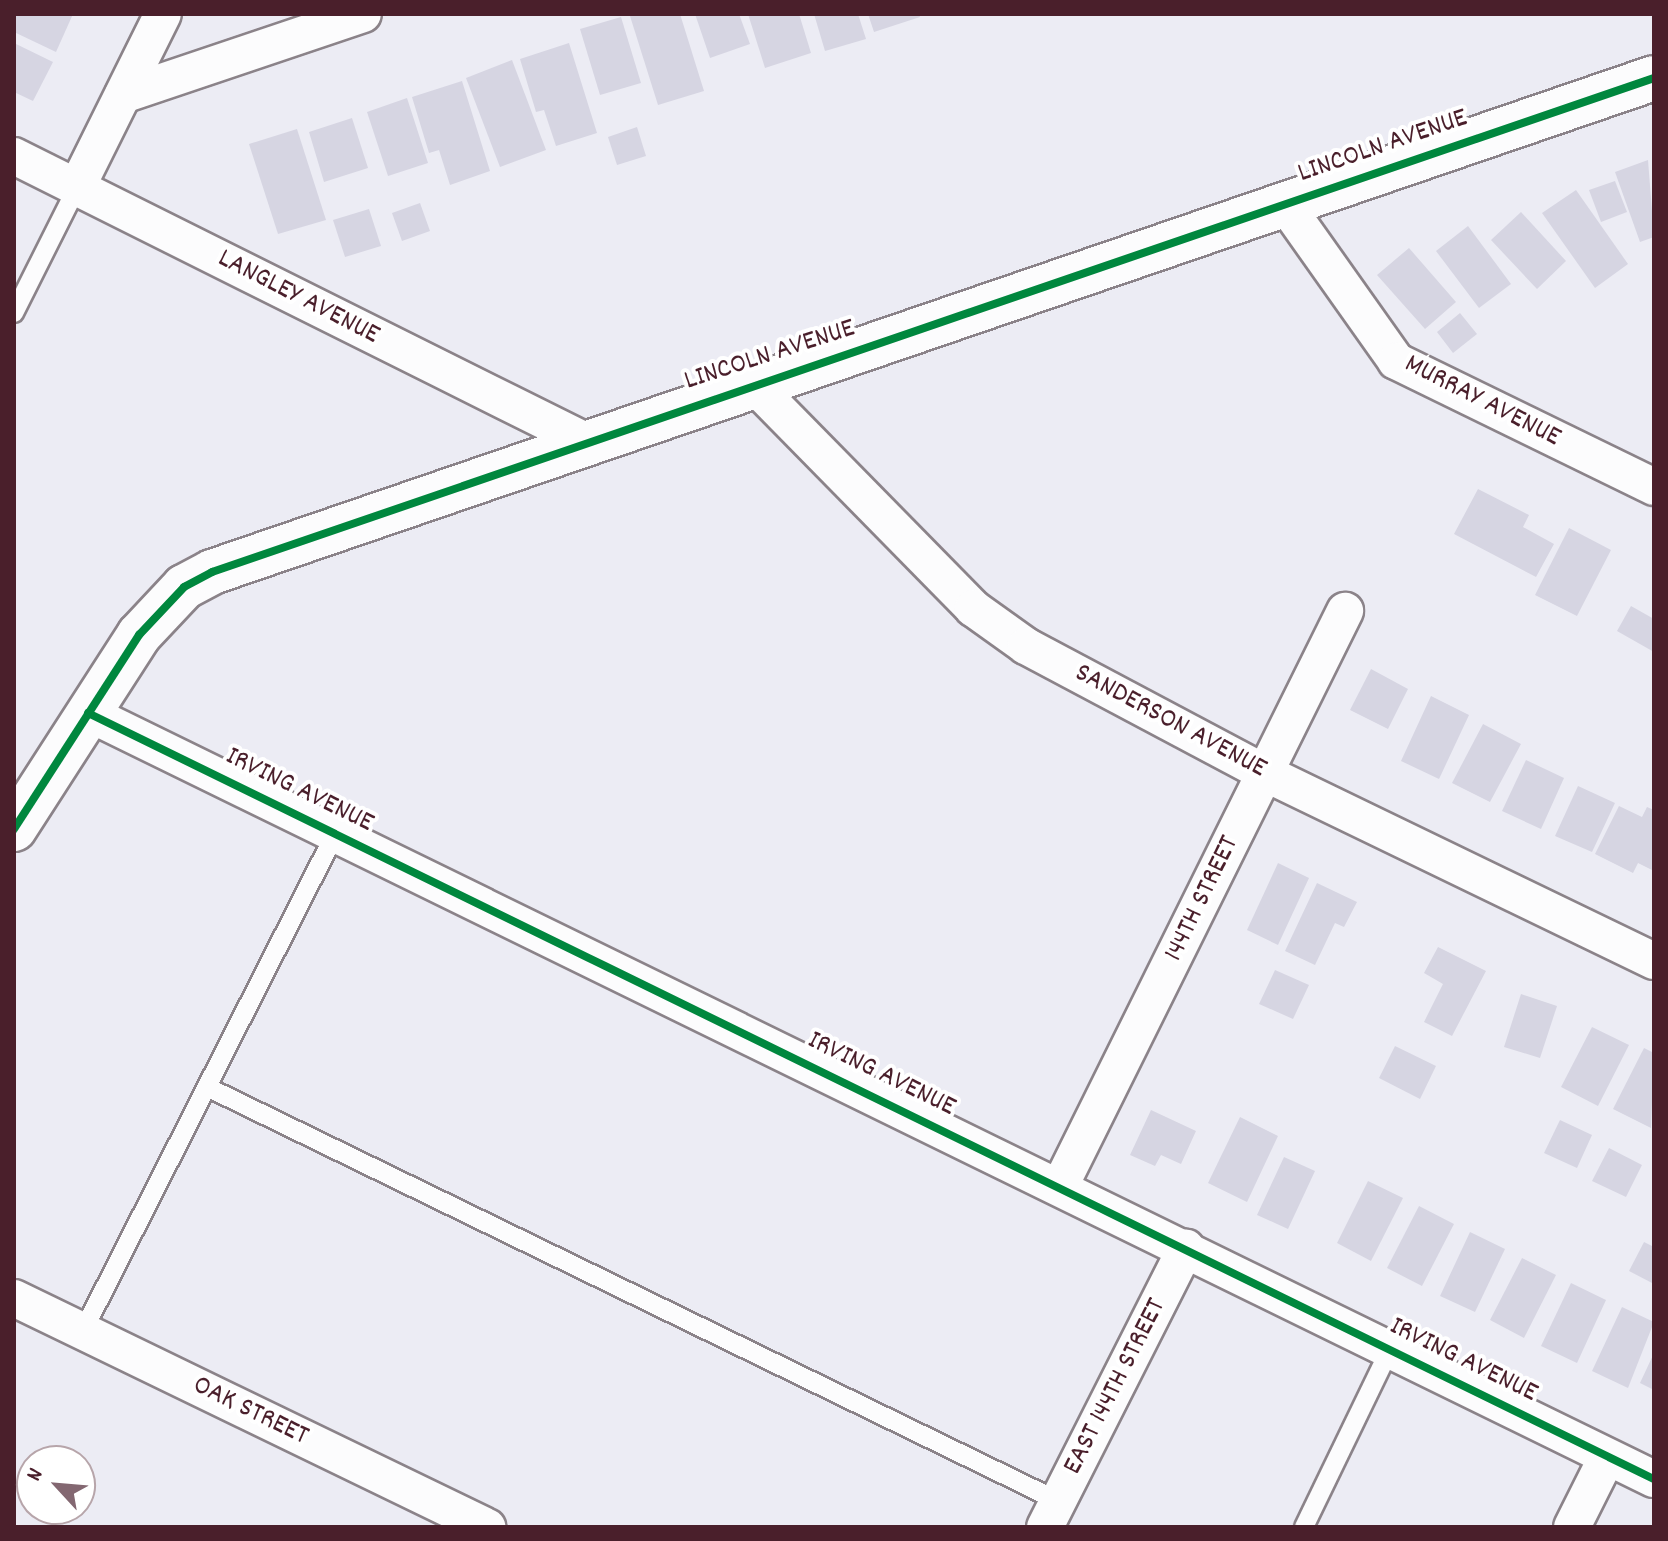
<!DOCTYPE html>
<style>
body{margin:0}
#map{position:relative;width:1668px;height:1541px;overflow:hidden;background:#ececf4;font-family:Dekko,sans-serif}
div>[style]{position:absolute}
.building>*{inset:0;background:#d6d5e2}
.roads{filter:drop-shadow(2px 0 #8b8389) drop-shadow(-2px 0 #8b8389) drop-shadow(0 2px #8b8389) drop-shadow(0 -2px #8b8389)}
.lane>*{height:18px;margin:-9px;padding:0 9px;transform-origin:9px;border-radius:9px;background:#fcfcfd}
.street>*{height:36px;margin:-18px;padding:0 18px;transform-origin:18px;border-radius:18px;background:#fcfcfd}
.secondary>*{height:44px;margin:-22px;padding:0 22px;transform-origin:22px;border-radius:22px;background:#fcfcfd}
.cycleway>*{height:8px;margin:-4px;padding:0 4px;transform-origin:4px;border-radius:4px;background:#00873e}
span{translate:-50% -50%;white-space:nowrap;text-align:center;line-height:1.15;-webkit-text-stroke:8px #fff;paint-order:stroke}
.street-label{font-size:28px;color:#4a1f2b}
.frame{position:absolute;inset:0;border:16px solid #4a1f2b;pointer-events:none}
.north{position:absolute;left:16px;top:1445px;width:80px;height:80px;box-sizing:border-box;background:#fff;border:2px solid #b7a5aa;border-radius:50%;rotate:296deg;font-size:22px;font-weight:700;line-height:32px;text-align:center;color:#4a1f2b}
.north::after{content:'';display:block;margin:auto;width:28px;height:36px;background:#836771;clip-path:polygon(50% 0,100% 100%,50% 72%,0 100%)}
</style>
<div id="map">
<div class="building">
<i style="clip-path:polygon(14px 14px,73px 14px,56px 52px,14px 32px)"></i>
<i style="clip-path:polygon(680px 14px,704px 91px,658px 105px,630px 16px)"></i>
<i style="clip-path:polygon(695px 14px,739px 14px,750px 44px,710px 58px)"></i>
<i style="clip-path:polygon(748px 14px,799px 14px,811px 53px,765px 68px)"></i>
<i style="clip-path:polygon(814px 14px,858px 14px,866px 39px,825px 51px)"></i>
<i style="clip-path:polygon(868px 14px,919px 14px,920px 17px,874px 32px)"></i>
<i style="clip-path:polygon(621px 17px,641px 83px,600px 95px,580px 29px)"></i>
<i style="clip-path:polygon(14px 43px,53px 62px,33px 101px,14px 92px)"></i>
<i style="clip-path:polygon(569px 43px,597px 133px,556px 146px,544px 110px,536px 112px,520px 59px)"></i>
<i style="clip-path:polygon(512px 60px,546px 150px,500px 167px,466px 78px)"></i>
<i style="clip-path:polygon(462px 81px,490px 171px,450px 185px,439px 150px,429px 153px,412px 97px)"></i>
<i style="clip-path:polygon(407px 98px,428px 163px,388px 176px,367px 112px)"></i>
<i style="clip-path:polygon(352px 118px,368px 168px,324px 182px,309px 132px)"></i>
<i style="clip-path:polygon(637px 127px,646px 156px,617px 165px,608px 137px)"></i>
<i style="clip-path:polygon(297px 129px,326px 220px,278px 234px,249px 144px)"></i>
<i style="clip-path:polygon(1648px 160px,1654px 237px,1640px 242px,1615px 172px)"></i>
<i style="clip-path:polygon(1615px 181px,1627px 212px,1601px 222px,1589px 190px)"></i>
<i style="clip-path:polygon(1576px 190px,1628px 264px,1595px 288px,1542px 213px)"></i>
<i style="clip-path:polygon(420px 203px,430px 231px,402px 241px,392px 213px)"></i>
<i style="clip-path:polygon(369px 209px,381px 246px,345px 257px,333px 220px)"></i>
<i style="clip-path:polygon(1521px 212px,1566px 261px,1537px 289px,1491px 240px)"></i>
<i style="clip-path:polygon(1468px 226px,1511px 284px,1479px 308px,1436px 251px)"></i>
<i style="clip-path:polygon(1409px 248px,1456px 302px,1425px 329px,1377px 275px)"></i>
<i style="clip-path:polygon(1460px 313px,1477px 334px,1453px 353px,1437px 332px)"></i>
<i style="clip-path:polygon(1478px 489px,1529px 515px,1523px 527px,1554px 544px,1536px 577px,1454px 534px)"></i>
<i style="clip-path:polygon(1569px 528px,1611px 550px,1577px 616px,1535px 595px)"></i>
<i style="clip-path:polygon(1631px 606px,1654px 619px,1654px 652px,1617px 631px)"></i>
<i style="clip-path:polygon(1371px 669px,1408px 689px,1388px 729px,1350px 710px)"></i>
<i style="clip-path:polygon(1431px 696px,1469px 715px,1439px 779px,1401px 761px)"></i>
<i style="clip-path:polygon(1483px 724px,1521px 744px,1490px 802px,1452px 783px)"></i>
<i style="clip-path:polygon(1526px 760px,1564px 778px,1541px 829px,1502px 811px)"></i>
<i style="clip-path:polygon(1578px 786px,1615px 803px,1592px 852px,1555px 836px)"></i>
<i style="clip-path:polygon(1619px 806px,1642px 817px,1647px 807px,1654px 810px,1654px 871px,1638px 863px,1633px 873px,1595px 854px)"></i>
<i style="clip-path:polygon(1278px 863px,1309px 878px,1278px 945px,1247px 930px)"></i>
<i style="clip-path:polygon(1317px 883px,1357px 902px,1344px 927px,1335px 923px,1315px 965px,1285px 951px)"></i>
<i style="clip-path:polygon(1438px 947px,1486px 971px,1452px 1036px,1424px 1022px,1443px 984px,1424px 973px)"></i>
<i style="clip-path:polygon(1275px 970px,1309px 985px,1293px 1019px,1259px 1004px)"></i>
<i style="clip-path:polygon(1521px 994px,1557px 1006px,1540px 1058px,1504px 1047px)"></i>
<i style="clip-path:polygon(1592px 1027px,1629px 1045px,1598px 1106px,1561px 1087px)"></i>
<i style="clip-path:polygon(1395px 1046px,1436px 1066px,1420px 1099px,1379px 1078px)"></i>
<i style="clip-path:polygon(1644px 1048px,1654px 1053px,1651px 1128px,1613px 1109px)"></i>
<i style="clip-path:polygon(1151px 1110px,1196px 1131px,1181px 1164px,1161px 1155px,1155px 1166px,1130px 1155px)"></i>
<i style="clip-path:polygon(1240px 1117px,1278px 1136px,1247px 1202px,1208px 1183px)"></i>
<i style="clip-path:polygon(1560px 1120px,1592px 1135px,1577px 1168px,1544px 1153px)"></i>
<i style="clip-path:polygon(1609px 1148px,1642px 1165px,1626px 1197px,1592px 1181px)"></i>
<i style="clip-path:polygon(1284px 1157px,1315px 1171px,1288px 1229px,1257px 1215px)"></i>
<i style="clip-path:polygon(1368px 1181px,1403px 1198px,1371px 1261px,1337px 1243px)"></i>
<i style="clip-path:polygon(1419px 1206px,1454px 1224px,1422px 1286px,1387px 1268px)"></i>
<i style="clip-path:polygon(1470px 1232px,1505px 1249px,1475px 1312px,1440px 1296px)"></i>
<i style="clip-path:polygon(1644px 1242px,1654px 1247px,1654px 1284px,1629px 1271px)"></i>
<i style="clip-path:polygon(1522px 1258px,1556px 1275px,1524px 1338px,1490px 1320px)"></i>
<i style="clip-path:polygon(1571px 1283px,1606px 1300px,1577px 1363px,1541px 1346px)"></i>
<i style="clip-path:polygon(1622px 1307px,1654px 1322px,1628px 1388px,1592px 1371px)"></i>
<i style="clip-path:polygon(1654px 1353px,1654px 1390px,1640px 1383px)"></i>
</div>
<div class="roads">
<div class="lane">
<i style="left:14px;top:313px;width:141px;rotate:-63.4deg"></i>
<i style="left:207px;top:1087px;width:946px;rotate:25.94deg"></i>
<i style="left:83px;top:1331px;width:557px;rotate:-63.11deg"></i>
<i style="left:1304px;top:1527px;width:198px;rotate:-64.2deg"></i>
</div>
<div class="street">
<i style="left:123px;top:95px;width:253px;rotate:-18.6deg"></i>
<i style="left:14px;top:156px;width:636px;rotate:26.52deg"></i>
<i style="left:77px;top:187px;width:193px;rotate:-63.6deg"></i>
<i style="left:1285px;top:204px;width:192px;rotate:54.7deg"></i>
<i style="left:1396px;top:361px;width:287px;rotate:26deg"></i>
<i style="left:754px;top:385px;width:313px;rotate:45.5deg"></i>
<i style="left:973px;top:608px;width:65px;rotate:35.6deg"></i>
<i style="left:1026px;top:646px;width:271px;rotate:28deg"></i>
<i style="left:1265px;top:773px;width:432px;rotate:25.8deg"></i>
<i style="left:88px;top:713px;width:1743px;rotate:26.07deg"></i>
<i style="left:1060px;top:1186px;width:642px;rotate:-63.63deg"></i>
<i style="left:14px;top:1298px;width:526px;rotate:25.83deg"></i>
<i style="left:1045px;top:1527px;width:313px;rotate:-63.2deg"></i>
<i style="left:1572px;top:1527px;width:78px;rotate:-63.4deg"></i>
</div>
<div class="secondary">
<i style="left:14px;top:829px;width:231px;rotate:-57.2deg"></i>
<i style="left:139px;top:635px;width:66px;rotate:-46.8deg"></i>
<i style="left:184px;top:587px;width:32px;rotate:-28deg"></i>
<i style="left:212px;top:572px;width:1524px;rotate:-18.91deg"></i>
</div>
</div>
<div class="cycleway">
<i style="left:88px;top:713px;width:1743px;rotate:26.07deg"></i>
<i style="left:14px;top:829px;width:231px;rotate:-57.2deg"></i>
<i style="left:139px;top:635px;width:66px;rotate:-46.8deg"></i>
<i style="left:184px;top:587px;width:32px;rotate:-28deg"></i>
<i style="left:212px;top:572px;width:1524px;rotate:-18.91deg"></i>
</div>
<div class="street-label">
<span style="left:1383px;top:147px;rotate:-19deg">LINCOLN AVENUE</span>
<span style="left:298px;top:298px;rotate:27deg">LANGLEY AVENUE</span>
<span style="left:770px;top:356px;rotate:-18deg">LINCOLN AVENUE</span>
<span style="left:1482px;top:402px;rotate:27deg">MURRAY AVENUE</span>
<span style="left:1170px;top:722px;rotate:28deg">SANDERSON AVENUE</span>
<span style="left:299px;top:791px;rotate:26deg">IRVING AVENUE</span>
<span style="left:1203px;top:899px;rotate:-64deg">144TH STREET</span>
<span style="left:881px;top:1075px;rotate:26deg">IRVING AVENUE</span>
<span style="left:1463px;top:1361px;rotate:26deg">IRVING AVENUE</span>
<span style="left:1116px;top:1387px;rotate:-63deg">EAST 144TH STREET</span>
<span style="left:250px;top:1412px;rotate:26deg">OAK STREET</span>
</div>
<div class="frame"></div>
<div class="north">N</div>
</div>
